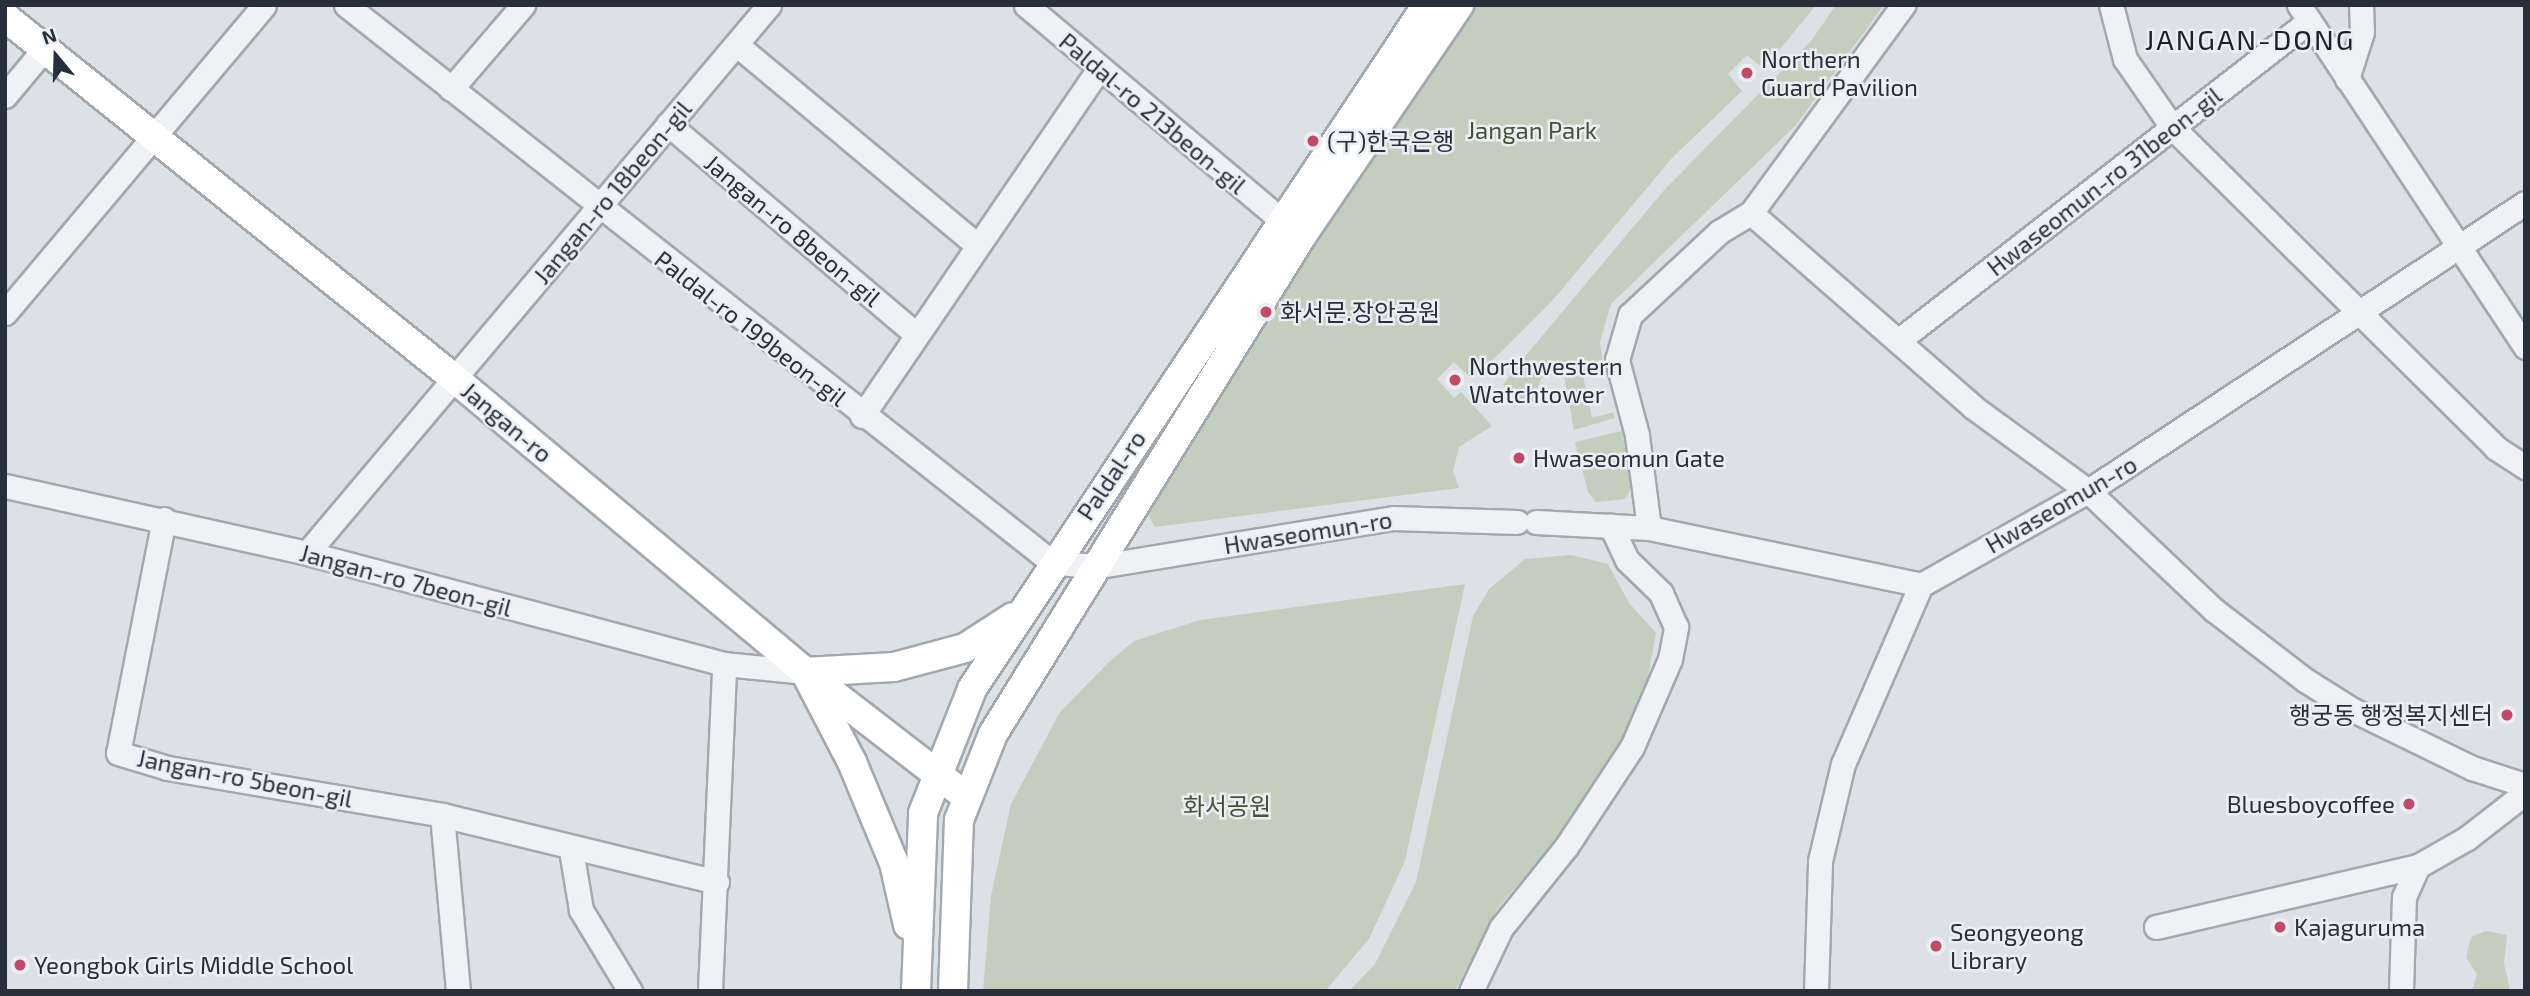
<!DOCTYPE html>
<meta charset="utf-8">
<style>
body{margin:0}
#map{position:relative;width:2530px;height:996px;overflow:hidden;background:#dce1e5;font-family:"Exo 2","Noto Sans KR",sans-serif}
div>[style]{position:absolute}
.green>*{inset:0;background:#c4cebe}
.roads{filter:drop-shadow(2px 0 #a2a8ae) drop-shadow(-2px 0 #a2a8ae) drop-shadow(0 2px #a2a8ae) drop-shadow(0 -2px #a2a8ae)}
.minor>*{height:23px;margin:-11.5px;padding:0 11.5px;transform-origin:11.5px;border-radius:11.5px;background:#eff1f4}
.major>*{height:28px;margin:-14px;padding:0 14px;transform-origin:14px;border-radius:14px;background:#fff}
.dots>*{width:19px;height:19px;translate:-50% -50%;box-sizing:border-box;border:4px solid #ebeff3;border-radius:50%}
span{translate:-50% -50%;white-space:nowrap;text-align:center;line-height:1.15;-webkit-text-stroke:5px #ebeff3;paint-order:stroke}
.poi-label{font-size:24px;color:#27303a}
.left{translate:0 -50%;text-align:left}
.right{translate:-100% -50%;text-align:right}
.street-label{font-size:24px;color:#27303a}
.park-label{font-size:24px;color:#3f5536}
.quarter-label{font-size:28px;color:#1a212b;letter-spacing:2px}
.frame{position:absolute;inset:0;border:7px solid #27303a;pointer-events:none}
.north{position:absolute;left:21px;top:21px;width:70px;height:70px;-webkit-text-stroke:5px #ebeff3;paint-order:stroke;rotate:341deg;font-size:19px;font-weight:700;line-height:28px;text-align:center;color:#27303a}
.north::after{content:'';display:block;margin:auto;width:24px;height:32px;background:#27303a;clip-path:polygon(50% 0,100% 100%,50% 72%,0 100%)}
</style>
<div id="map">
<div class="green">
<i style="clip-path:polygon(1467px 5px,1816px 5px,1764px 69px,1747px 55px,1728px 74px,1742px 91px,1673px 157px,1551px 302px,1499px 354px,1471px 378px,1454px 362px,1437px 379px,1454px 398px,1461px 392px,1492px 426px,1459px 447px,1453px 471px,1459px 488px,1155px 527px,1145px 509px)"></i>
<i style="clip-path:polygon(1836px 5px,1884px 5px,1796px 125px,1611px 304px,1600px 342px,1604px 372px,1583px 375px,1592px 418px,1613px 412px,1615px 418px,1574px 430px,1561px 361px,1541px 379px,1533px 402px,1521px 405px,1503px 385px,1517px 366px,1666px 188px,1811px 41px)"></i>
<i style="clip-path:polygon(1622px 431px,1632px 488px,1625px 499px,1596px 502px,1588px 492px,1575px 442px)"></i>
<i style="clip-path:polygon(1571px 555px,1608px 564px,1629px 603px,1656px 633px,1645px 693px,1619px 753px,1568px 825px,1497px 909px,1455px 991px,1349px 991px,1375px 964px,1416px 882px,1473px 616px,1489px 589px,1525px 559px)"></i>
<i style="clip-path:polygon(1465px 584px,1405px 861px,1369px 939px,1325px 991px,983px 991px,991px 896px,1011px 804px,1060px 712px,1109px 662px,1134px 641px,1200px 620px)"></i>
<i style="clip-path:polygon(2486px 931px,2507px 935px,2504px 963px,2510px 991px,2472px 991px,2477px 974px,2466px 958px,2471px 937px)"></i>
</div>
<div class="roads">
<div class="minor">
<i style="left:346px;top:5px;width:901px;rotate:38.28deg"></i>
<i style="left:1053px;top:563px;width:47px;rotate:3.7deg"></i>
<i style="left:1100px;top:566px;width:297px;rotate:-9.3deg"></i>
<i style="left:1393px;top:518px;width:124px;rotate:1.8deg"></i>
<i style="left:1026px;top:5px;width:334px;rotate:40.1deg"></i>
<i style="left:2111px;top:5px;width:56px;rotate:75.5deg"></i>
<i style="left:2125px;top:59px;width:83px;rotate:55.3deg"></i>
<i style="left:2172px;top:127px;width:456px;rotate:44.7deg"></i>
<i style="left:2496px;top:448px;width:35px;rotate:33deg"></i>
<i style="left:2299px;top:5px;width:410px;rotate:56.5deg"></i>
<i style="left:737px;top:45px;width:312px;rotate:39.8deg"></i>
<i style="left:2347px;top:79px;width:49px;rotate:-72.3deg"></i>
<i style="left:2362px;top:32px;width:27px;rotate:-92deg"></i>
<i style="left:451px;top:89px;width:111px;rotate:-49.4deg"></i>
<i style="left:5px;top:96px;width:61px;rotate:-50.3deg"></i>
<i style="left:668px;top:124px;width:326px;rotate:40.3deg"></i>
<i style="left:1751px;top:213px;width:295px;rotate:41.1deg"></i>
<i style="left:1973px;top:407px;width:142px;rotate:36.1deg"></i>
<i style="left:2088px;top:491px;width:173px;rotate:43.4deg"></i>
<i style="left:2214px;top:610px;width:115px;rotate:37.6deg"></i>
<i style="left:2305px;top:680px;width:54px;rotate:32.2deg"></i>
<i style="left:2351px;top:709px;width:135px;rotate:26deg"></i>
<i style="left:2472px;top:768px;width:56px;rotate:17.8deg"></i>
<i style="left:5px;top:313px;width:402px;rotate:-49.9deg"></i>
<i style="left:1898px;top:341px;width:521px;rotate:-37.9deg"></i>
<i style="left:862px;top:416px;width:421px;rotate:-55.7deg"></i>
<i style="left:5px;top:486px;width:309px;rotate:12.5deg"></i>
<i style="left:307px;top:553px;width:432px;rotate:14.9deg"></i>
<i style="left:724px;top:664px;width:81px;rotate:5.6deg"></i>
<i style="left:164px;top:519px;width:238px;rotate:101.1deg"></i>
<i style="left:118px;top:753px;width:52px;rotate:16.7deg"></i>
<i style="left:168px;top:768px;width:278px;rotate:9.7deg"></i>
<i style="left:442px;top:815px;width:283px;rotate:13.7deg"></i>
<i style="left:1536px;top:522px;width:113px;rotate:3deg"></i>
<i style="left:1649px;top:528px;width:278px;rotate:11.8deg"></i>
<i style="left:1921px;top:585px;width:192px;rotate:-29.4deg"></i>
<i style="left:2088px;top:491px;width:523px;rotate:-33.39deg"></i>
<i style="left:1649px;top:528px;width:94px;rotate:-97.4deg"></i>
<i style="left:1637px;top:435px;width:78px;rotate:-104.9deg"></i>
<i style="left:1617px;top:360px;width:47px;rotate:-73.9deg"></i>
<i style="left:1630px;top:315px;width:122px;rotate:-43deg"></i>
<i style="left:1719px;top:232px;width:37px;rotate:-31deg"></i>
<i style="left:1751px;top:213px;width:258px;rotate:-53.8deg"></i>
<i style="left:307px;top:553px;width:717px;rotate:-49.87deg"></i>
<i style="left:442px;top:815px;width:177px;rotate:84.8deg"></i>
<i style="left:571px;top:850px;width:61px;rotate:80.5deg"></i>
<i style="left:581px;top:910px;width:95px;rotate:58.8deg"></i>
<i style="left:2156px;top:927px;width:269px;rotate:-13.1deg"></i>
<i style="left:2418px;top:866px;width:56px;rotate:-29.7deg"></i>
<i style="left:2467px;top:838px;width:73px;rotate:-37.8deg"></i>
<i style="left:710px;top:991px;width:327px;rotate:-87.5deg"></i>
<i style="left:1471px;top:991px;width:70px;rotate:-64.5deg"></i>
<i style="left:1501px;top:928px;width:104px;rotate:-51.3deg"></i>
<i style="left:1566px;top:847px;width:120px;rotate:-56.6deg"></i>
<i style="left:1632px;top:747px;width:96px;rotate:-66.6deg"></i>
<i style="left:1670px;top:659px;width:33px;rotate:-79deg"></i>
<i style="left:1676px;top:627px;width:37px;rotate:-114deg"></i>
<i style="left:1661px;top:593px;width:47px;rotate:-135.9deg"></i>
<i style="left:1627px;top:560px;width:38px;rotate:-115deg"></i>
<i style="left:1816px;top:991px;width:130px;rotate:-88.2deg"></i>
<i style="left:1820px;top:861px;width:100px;rotate:-76.7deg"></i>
<i style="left:1843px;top:764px;width:195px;rotate:-66.5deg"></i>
<i style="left:2401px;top:991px;width:94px;rotate:-88.2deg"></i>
<i style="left:2404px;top:897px;width:34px;rotate:-66deg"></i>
</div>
<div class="major">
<i style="left:5px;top:17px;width:578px;rotate:38.81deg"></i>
<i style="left:455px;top:379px;width:456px;rotate:39.9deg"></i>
<i style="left:805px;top:672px;width:205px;rotate:37.7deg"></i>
<i style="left:908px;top:925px;width:64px;rotate:-102.7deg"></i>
<i style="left:894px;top:863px;width:109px;rotate:-112.6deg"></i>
<i style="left:852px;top:762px;width:102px;rotate:-117.6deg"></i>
<i style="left:805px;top:672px;width:89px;rotate:-3.2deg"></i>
<i style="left:894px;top:667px;width:73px;rotate:-15deg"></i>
<i style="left:965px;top:648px;width:57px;rotate:-32.9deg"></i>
<i style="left:916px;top:991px;width:178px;rotate:-87.7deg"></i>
<i style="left:923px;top:813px;width:133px;rotate:-68.4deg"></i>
<i style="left:972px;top:689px;width:822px;rotate:-56.37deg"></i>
<i style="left:953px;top:991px;width:171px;rotate:-88deg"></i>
<i style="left:959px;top:820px;width:92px;rotate:-68.4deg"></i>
<i style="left:993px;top:734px;width:588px;rotate:-58.2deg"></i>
<i style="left:1303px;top:234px;width:277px;rotate:-55.7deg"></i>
</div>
</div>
<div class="dots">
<i style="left:1747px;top:73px;background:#c34968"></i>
<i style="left:1313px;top:141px;background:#c34968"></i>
<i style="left:1266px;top:312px;background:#c34968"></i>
<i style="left:1455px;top:380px;background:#c34968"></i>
<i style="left:1519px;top:458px;background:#c34968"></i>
<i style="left:2507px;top:715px;background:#c34968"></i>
<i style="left:2409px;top:804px;background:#c34968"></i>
<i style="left:2280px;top:927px;background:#c34968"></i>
<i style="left:1936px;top:946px;background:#c34968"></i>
<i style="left:20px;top:965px;background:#c34968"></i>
</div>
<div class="poi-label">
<span class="left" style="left:1761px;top:73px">Northern<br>Guard Pavilion</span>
<span class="left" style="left:1327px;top:141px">(구)한국은행</span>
<span class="left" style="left:1280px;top:312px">화서문.장안공원</span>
<span class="left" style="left:1469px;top:380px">Northwestern<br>Watchtower</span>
<span class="left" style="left:1533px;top:458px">Hwaseomun Gate</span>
<span class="right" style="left:2493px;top:715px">행궁동 행정복지센터</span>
<span class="right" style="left:2395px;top:804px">Bluesboycoffee</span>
<span class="left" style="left:2294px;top:927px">Kajaguruma</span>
<span class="left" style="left:1950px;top:946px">Seongyeong<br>Library</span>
<span class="left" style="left:34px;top:965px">Yeongbok Girls Middle School</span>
</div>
<div class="street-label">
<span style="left:1153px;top:113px;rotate:40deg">Paldal-ro 213beon-gil</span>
<span style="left:2104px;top:181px;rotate:-38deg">Hwaseomun-ro 31beon-gil</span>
<span style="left:612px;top:192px;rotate:-50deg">Jangan-ro 18beon-gil</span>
<span style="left:793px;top:230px;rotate:40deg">Jangan-ro 8beon-gil</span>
<span style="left:751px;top:328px;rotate:38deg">Paldal-ro 199beon-gil</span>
<span style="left:507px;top:422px;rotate:40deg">Jangan-ro</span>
<span style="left:1111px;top:475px;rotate:-56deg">Paldal-ro</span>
<span style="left:2061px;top:504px;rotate:-30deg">Hwaseomun-ro</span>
<span style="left:1308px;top:532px;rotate:-9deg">Hwaseomun-ro</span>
<span style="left:406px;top:580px;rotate:15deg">Jangan-ro 7beon-gil</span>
<span style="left:245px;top:778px;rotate:11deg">Jangan-ro 5beon-gil</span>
</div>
<div class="park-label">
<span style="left:1532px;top:130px">Jangan Park</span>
<span style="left:1227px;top:806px">화서공원</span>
</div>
<div class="quarter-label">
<span style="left:2250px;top:39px">JANGAN-DONG</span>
</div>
<div class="frame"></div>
<div class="north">N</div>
</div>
